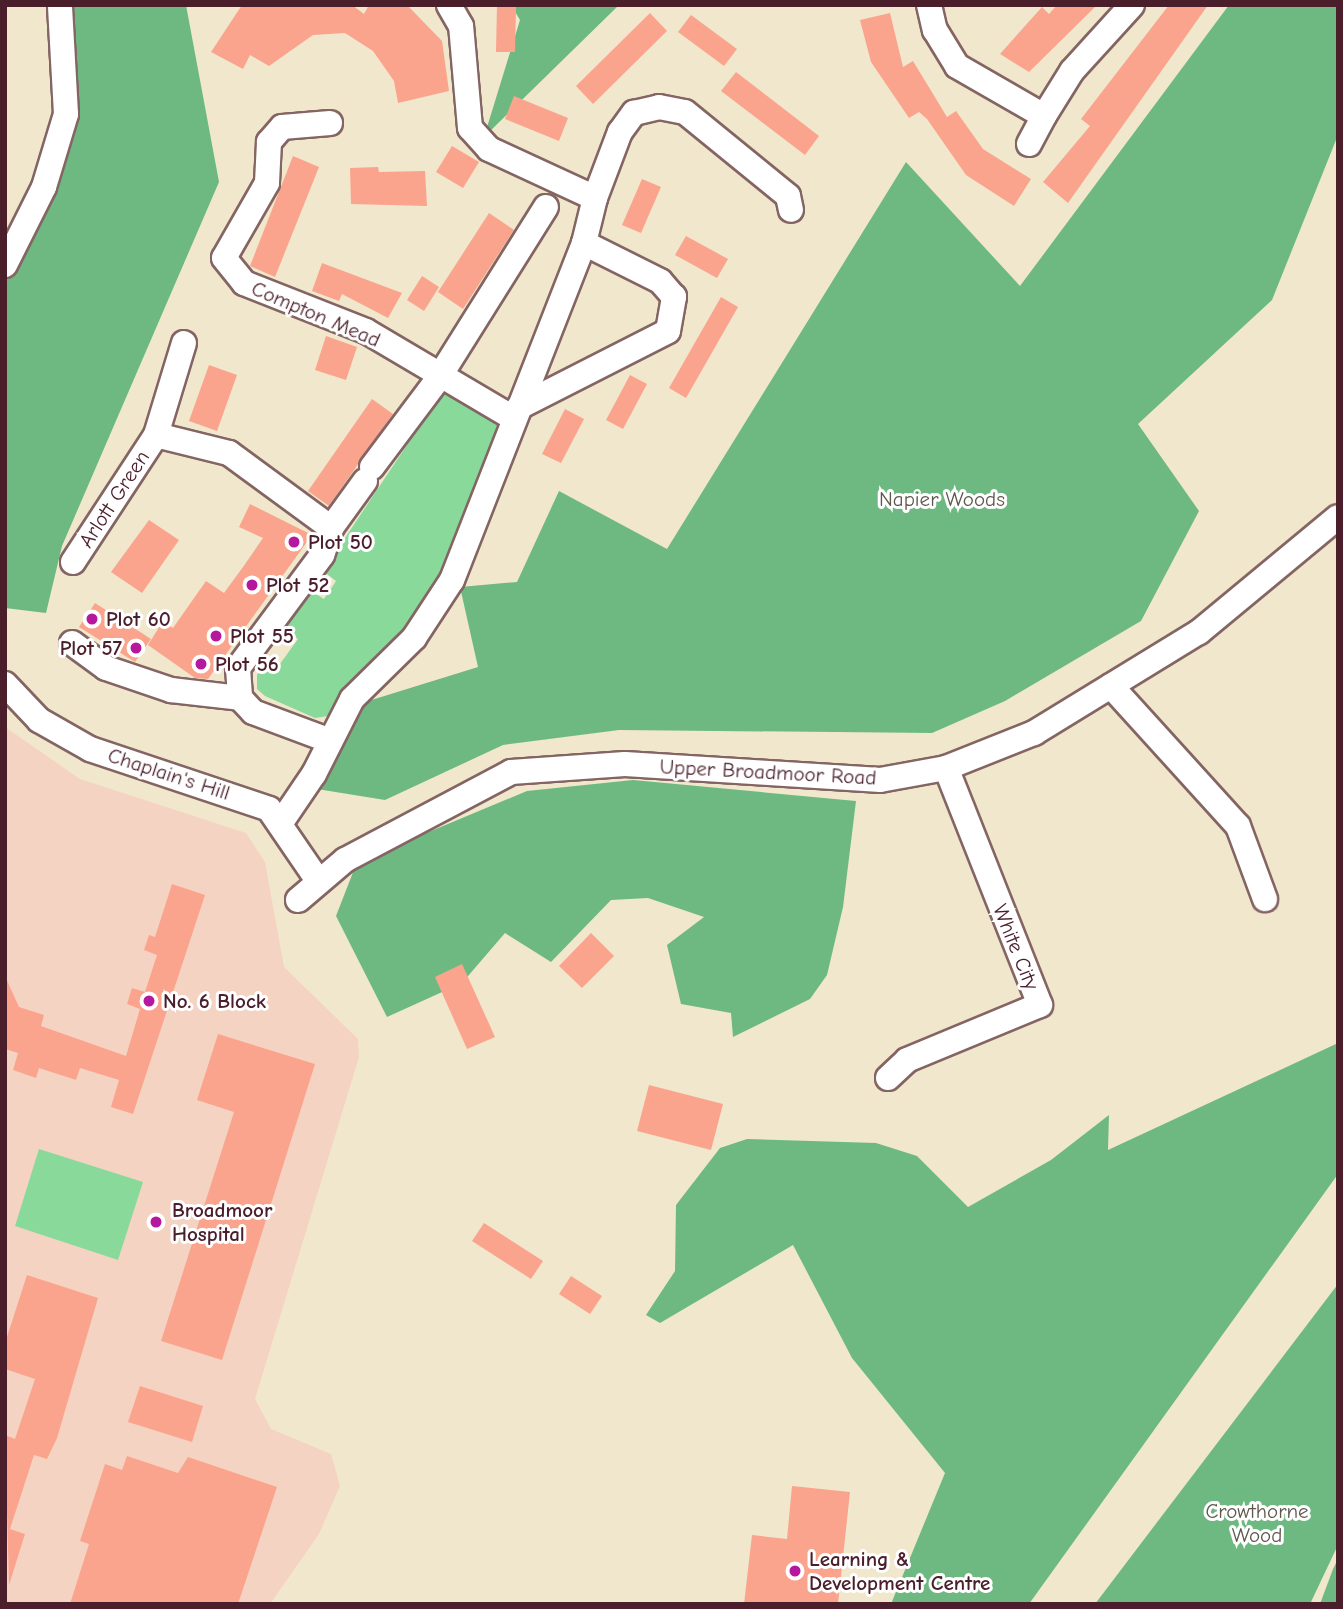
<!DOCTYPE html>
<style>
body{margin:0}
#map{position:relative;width:1343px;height:1609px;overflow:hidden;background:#f0e7cc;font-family:"Comic Neue",sans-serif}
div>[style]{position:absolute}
.built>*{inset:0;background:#f5d3c2}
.green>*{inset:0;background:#88d99a}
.forest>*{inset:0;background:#6eb982}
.building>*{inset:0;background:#fba48d}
.roads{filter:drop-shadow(2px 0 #846563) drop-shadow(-2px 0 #846563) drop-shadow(0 2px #846563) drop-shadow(0 -2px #846563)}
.minor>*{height:24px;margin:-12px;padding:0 12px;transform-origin:12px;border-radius:12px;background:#fff}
.dots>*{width:19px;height:19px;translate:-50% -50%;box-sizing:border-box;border:4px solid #fff;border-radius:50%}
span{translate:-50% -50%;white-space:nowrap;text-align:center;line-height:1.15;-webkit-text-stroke:6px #fff;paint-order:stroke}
.street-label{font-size:21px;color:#4a1f2b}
.park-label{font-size:21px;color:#5d574c}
.poi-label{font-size:21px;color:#4a1f2b;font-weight:700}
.left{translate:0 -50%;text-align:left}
.right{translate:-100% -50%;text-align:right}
.frame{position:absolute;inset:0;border:7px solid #4a1f2b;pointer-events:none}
</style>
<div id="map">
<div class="built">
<i style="clip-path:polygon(5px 727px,80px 779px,246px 833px,265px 862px,284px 967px,358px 1039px,359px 1057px,255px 1399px,271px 1429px,331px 1454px,340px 1486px,319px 1534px,270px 1604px,5px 1604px)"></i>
</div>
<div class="green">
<i style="clip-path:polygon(447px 385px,499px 422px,434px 589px,410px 622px,348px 684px,328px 716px,315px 718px,265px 696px,257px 689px,257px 675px,266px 661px,277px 668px,298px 639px,281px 626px,308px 589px,324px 599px,336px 581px,323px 571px)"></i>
<i style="clip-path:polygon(39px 1149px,143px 1182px,118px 1260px,15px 1226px)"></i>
</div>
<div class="forest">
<i style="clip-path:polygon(60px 5px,186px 5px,219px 182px,62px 546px,46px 613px,5px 608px,5px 242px,66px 114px)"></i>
<i style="clip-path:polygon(511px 5px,619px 5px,484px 137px,520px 20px)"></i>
<i style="clip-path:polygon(1229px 5px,1338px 5px,1338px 135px,1272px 300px,1138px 424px,1199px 511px,1141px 621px,1005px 701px,932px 733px,619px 730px,503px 745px,385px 800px,317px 789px,365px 702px,478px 667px,460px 587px,517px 582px,559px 491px,667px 549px,906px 162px,1020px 286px)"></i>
<i style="clip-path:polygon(633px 780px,856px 801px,843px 907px,827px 975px,810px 999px,733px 1037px,731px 1013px,681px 1004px,667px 945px,704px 917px,648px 898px,611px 900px,551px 962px,505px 933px,462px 983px,387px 1017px,336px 916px,357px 862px,527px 791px)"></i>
<i style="clip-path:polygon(1338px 1043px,1338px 1174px,1029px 1604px,891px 1604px,945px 1473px,852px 1358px,793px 1245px,660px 1323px,646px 1315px,675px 1271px,676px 1205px,720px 1148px,747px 1139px,876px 1143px,917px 1156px,968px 1207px,1051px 1160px,1109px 1115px,1108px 1150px)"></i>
<i style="clip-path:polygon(1338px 1284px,1338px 1545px,1310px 1604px,1095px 1604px)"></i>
<i style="clip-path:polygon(1338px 1559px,1338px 1604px,1320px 1604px,1333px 1569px)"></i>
</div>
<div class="building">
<i style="clip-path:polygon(242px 5px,352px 5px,364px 14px,369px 5px,407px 5px,442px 41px,449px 91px,398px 103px,394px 81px,373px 51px,345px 33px,313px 35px,269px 66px,250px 55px,243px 69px,211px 52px)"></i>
<i style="clip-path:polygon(497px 5px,516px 5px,515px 52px,496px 52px)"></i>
<i style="clip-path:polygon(1057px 5px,1097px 5px,1029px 72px,1000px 54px,1042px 7px,1049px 14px)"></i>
<i style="clip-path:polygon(1169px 5px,1208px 5px,1068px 203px,1043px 182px,1090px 126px,1081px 119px)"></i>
<i style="clip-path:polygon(650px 13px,667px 31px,593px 104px,576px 86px)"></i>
<i style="clip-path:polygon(890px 13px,903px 67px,913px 61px,947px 117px,956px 111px,983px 149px,1031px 179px,1014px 206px,966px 175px,927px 119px,919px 112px,909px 118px,871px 62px,860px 20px)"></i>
<i style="clip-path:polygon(691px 15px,737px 49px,724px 66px,678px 32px)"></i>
<i style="clip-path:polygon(736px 72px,819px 136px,805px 155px,721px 91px)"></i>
<i style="clip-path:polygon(514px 96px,568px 118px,559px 141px,505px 119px)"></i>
<i style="clip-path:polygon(452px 146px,479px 162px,463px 188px,436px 172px)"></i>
<i style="clip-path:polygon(293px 156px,319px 167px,275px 277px,250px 266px)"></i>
<i style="clip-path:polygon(378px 167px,379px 172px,425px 171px,427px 206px,351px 204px,350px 168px)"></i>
<i style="clip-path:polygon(642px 179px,661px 187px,641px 233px,622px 225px)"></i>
<i style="clip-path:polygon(489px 213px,514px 230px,463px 309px,438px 292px)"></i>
<i style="clip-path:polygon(686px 236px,728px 259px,717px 278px,675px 255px)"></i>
<i style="clip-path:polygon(322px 263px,402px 293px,388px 318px,342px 294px,339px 301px,312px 291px)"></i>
<i style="clip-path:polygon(422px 276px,439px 287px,424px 311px,407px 300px)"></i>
<i style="clip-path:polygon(721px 297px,738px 307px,686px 398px,669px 388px)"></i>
<i style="clip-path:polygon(326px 336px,357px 347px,346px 380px,315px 370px)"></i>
<i style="clip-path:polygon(209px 365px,237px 375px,217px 431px,189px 421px)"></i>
<i style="clip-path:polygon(630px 375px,647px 384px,623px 429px,606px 420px)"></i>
<i style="clip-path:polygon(372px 399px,393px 414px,329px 506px,308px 491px)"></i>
<i style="clip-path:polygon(565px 409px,584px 419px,561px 463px,542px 454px)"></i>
<i style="clip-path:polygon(250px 504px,312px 535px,208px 679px,195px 678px,148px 645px,163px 621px,173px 628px,206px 581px,224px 593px,243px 567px,263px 538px,239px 527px)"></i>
<i style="clip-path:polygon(149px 520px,179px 540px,142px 593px,111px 572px)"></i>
<i style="clip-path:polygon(95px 603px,151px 639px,135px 662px,79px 627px)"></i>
<i style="clip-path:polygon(172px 884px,205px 895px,133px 1114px,111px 1107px,119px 1080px,80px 1068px,76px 1080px,39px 1068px,36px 1078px,13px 1070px,18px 1053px,5px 1049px,5px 976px,19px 1007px,44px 1015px,41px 1026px,126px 1056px,140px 1009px,127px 1004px,132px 988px,145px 992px,157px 955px,144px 950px,149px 935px,155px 937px)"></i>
<i style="clip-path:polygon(591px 933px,614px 956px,582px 988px,559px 966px)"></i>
<i style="clip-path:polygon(462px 964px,495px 1037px,467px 1049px,435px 977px)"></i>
<i style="clip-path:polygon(218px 1034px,315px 1064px,222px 1360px,161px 1341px,234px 1112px,197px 1100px)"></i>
<i style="clip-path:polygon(649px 1085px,723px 1104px,711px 1150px,637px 1131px)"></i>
<i style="clip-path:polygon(484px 1223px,543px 1261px,531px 1279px,472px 1241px)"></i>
<i style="clip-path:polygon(27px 1275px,98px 1298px,57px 1438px,47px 1459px,34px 1455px,10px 1529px,25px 1534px,9px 1585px,5px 1435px,15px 1439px,35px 1379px,5px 1369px,5px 1343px)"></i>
<i style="clip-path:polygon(571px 1276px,602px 1296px,590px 1314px,559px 1294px)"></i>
<i style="clip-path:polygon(140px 1386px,203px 1406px,192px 1442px,128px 1422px)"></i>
<i style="clip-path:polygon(127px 1456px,178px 1473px,188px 1457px,277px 1487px,238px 1604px,70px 1604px,89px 1544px,80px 1541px,105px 1464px,122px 1470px)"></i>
<i style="clip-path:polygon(792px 1486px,850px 1492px,838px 1604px,744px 1604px,752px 1535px,787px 1539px)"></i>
</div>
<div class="roads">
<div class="minor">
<i style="left:929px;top:5px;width:26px;rotate:77deg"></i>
<i style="left:935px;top:30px;width:42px;rotate:58.6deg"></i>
<i style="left:957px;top:66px;width:100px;rotate:29.9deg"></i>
<i style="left:1044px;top:116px;width:53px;rotate:-58.1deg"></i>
<i style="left:1072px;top:71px;width:89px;rotate:-47.7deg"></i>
<i style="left:330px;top:123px;width:48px;rotate:175.2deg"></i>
<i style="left:282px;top:127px;width:20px;rotate:131deg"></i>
<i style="left:269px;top:142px;width:41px;rotate:92.8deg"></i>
<i style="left:267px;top:183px;width:86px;rotate:119.8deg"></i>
<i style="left:224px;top:258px;width:32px;rotate:51deg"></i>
<i style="left:244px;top:283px;width:131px;rotate:21.5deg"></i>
<i style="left:366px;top:331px;width:171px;rotate:30.6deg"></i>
<i style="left:1029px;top:144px;width:32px;rotate:-62deg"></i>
<i style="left:595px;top:198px;width:71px;rotate:-69.3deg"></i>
<i style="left:620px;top:132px;width:24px;rotate:-54deg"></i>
<i style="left:634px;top:113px;width:26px;rotate:-13deg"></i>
<i style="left:659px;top:107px;width:26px;rotate:11deg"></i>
<i style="left:685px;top:112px;width:133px;rotate:39.2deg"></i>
<i style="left:788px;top:196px;width:14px;rotate:78deg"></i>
<i style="left:5px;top:265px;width:87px;rotate:-63.4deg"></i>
<i style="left:44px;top:187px;width:76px;rotate:-73.2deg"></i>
<i style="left:66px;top:114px;width:109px;rotate:-93.2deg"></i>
<i style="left:519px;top:407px;width:167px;rotate:-27deg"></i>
<i style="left:668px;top:331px;width:35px;rotate:-80deg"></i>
<i style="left:674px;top:297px;width:21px;rotate:-131deg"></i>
<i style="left:660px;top:281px;width:85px;rotate:-153.4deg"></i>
<i style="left:156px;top:435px;width:75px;rotate:13.9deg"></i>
<i style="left:229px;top:453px;width:127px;rotate:36.3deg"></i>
<i style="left:331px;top:528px;width:28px;rotate:108deg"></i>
<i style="left:322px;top:555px;width:141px;rotate:126.6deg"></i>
<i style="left:238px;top:668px;width:30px;rotate:86deg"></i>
<i style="left:240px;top:698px;width:19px;rotate:47deg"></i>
<i style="left:253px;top:712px;width:80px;rotate:20.5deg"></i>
<i style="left:372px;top:467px;width:110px;rotate:-53.1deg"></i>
<i style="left:438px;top:379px;width:203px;rotate:-57.9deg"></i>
<i style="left:331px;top:528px;width:58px;rotate:-54.1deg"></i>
<i style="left:73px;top:562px;width:152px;rotate:-56.8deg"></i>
<i style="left:156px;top:435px;width:96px;rotate:-73.1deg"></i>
<i style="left:72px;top:643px;width:42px;rotate:36.3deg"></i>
<i style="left:106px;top:668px;width:69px;rotate:18.7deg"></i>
<i style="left:171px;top:690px;width:69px;rotate:6.6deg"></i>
<i style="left:5px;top:684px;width:50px;rotate:46.6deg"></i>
<i style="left:39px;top:720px;width:59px;rotate:29.6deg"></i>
<i style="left:90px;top:749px;width:189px;rotate:18.5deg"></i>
<i style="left:269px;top:809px;width:85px;rotate:55.6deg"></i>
<i style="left:1111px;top:686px;width:189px;rotate:47.8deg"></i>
<i style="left:1238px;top:826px;width:78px;rotate:69.7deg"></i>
<i style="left:282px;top:821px;width:57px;rotate:-55.8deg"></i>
<i style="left:314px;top:774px;width:84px;rotate:-63.1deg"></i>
<i style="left:352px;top:699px;width:87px;rotate:-44.5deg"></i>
<i style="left:414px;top:638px;width:69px;rotate:-56.8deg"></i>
<i style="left:452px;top:580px;width:362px;rotate:-68.6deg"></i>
<i style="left:584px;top:243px;width:46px;rotate:-76.3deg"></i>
<i style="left:595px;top:198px;width:117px;rotate:-155.2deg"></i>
<i style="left:489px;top:149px;width:28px;rotate:-132deg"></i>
<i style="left:470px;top:128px;width:102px;rotate:-95deg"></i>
<i style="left:461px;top:26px;width:24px;rotate:-120deg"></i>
<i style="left:298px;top:900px;width:62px;rotate:-40.4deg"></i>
<i style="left:345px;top:860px;width:188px;rotate:-27.9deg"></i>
<i style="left:511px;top:772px;width:114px;rotate:-4deg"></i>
<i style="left:625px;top:764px;width:256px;rotate:3.6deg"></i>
<i style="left:880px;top:780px;width:67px;rotate:-10.3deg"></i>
<i style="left:946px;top:768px;width:95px;rotate:-21.7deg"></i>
<i style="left:1034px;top:733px;width:193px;rotate:-31.5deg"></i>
<i style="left:1199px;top:632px;width:180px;rotate:-39.6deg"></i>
<i style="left:888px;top:1078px;width:26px;rotate:-43deg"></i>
<i style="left:907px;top:1060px;width:144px;rotate:-22.5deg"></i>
<i style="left:1040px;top:1005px;width:255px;rotate:-111.6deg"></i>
</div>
</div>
<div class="dots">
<i style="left:294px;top:542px;background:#b5179e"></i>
<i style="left:252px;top:585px;background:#b5179e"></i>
<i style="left:92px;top:619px;background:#b5179e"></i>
<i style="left:216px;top:636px;background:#b5179e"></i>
<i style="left:136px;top:648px;background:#b5179e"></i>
<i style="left:201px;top:664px;background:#b5179e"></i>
<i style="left:149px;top:1001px;background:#b5179e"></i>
<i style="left:156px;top:1222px;background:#b5179e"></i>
<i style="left:795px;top:1571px;background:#b5179e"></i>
</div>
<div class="street-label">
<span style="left:316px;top:314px;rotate:23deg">Compton Mead</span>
<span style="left:114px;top:499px;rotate:-57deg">Arlott Green</span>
<span style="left:768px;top:772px;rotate:3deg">Upper Broadmoor Road</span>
<span style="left:169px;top:774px;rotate:18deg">Chaplain's Hill</span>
<span style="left:1016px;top:947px;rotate:68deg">White City</span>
</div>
<div class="park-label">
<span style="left:942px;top:499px">Napier Woods</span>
<span style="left:1257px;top:1523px">Crowthorne<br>Wood</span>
</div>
<div class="poi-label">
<span class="left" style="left:308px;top:542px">Plot 50</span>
<span class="left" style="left:266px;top:585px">Plot 52</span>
<span class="left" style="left:106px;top:619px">Plot 60</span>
<span class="left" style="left:230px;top:636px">Plot 55</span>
<span class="right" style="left:122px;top:648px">Plot 57</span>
<span class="left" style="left:215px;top:664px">Plot 56</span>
<span class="left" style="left:163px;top:1001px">No. 6 Block</span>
<span class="left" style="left:172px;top:1222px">Broadmoor<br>Hospital</span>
<span class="left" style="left:809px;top:1571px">Learning &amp;<br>Development Centre</span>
</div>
<div class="frame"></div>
</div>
